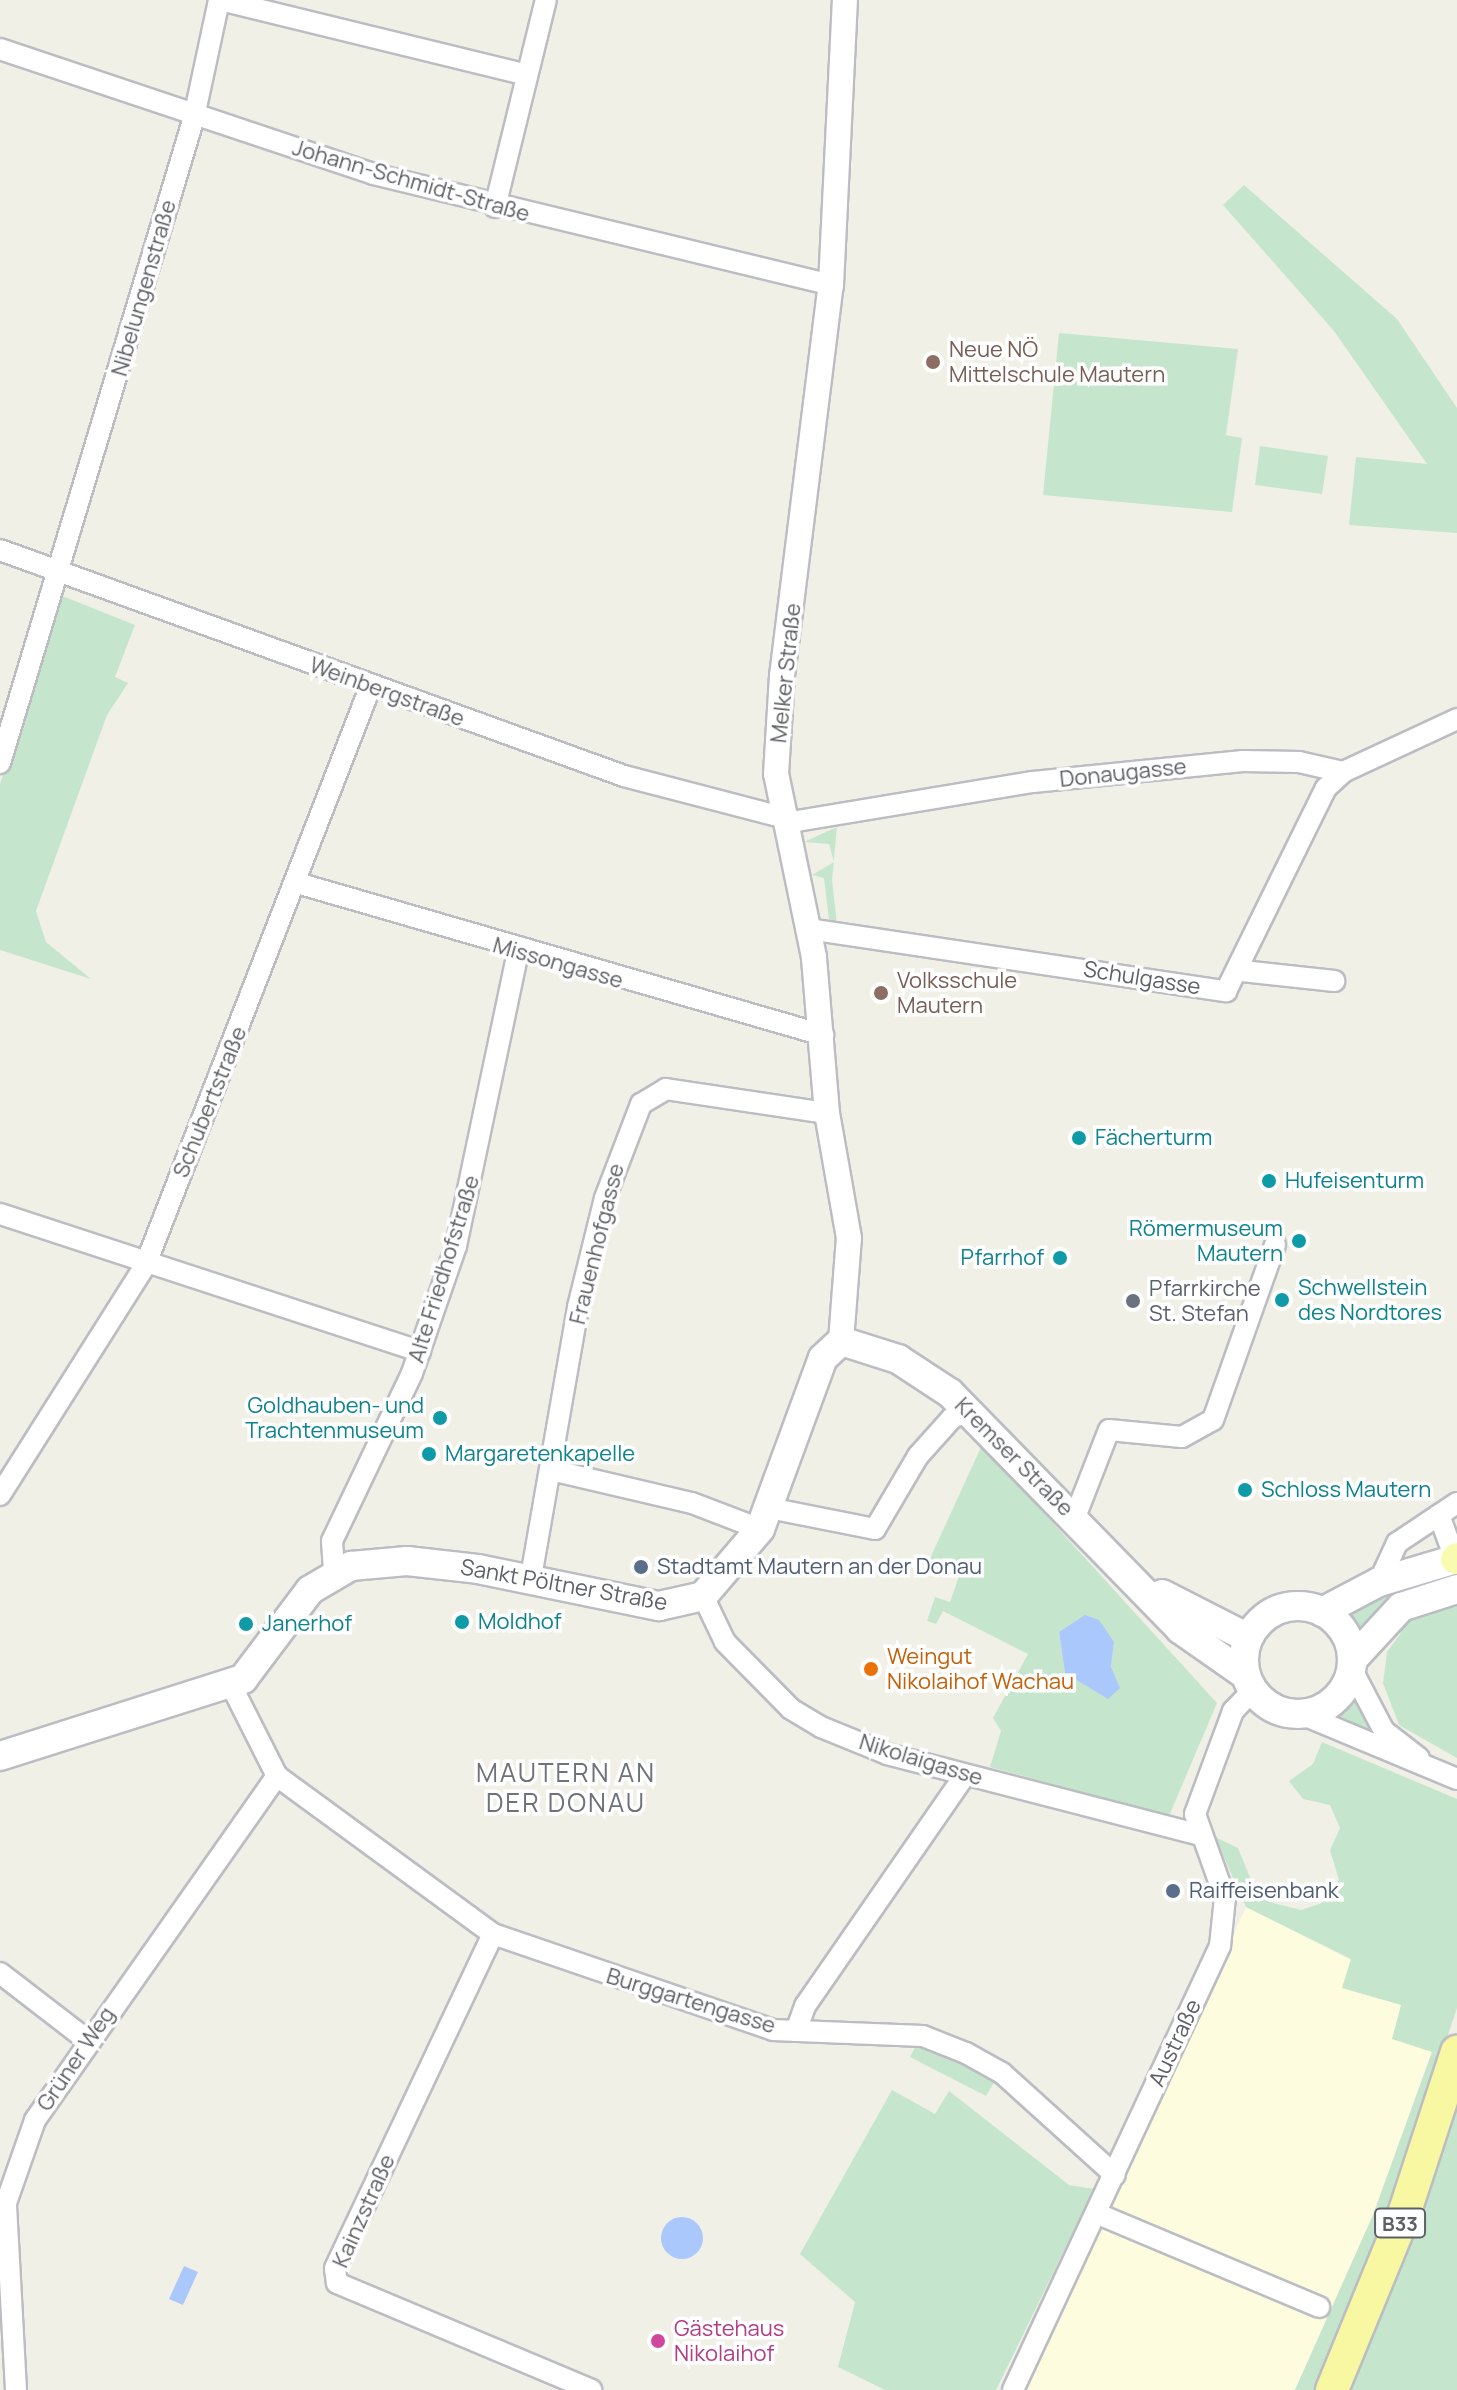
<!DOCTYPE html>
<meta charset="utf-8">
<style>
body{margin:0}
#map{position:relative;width:1457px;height:2390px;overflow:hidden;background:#f0f0e7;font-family:Manrope,sans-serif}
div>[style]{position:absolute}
.commercial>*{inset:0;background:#fdfcdf}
.green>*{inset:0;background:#c5e6cc}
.water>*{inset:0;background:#abc8fc}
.round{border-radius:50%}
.roads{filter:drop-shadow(2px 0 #bbbdc2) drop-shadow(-2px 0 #bbbdc2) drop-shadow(0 2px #bbbdc2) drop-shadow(0 -2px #bbbdc2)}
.minor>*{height:20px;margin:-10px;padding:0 10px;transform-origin:10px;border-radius:10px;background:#fff}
.tertiary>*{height:24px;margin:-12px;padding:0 12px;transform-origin:12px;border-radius:12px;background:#fff}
.secondary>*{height:28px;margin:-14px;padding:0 14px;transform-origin:14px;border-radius:14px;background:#fff}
.secondary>.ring{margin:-14px;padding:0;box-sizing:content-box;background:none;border:28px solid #fff;border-radius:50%}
.primary>*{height:30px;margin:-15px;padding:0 15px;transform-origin:15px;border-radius:15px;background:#f9fcb0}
.trunk>*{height:32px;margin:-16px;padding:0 16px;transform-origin:16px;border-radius:16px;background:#f9f8a2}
.dots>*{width:22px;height:22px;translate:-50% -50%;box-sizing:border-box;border:4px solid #fff;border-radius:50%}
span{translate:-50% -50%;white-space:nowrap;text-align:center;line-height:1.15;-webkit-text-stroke:7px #fff;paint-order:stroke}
.shield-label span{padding:2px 6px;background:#fff;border:2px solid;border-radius:6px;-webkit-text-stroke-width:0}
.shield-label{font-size:20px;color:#5e6067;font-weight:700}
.street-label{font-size:22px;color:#5e6067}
.education-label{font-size:22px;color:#785e54}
.left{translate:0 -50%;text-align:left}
.culture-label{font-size:22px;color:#0d838f}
.right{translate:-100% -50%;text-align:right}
.worship-label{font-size:22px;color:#5b616d}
.service-label{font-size:22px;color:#4e5e75}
.food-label{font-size:22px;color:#c56008}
.hotel-label{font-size:22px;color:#b23c85}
.quarter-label{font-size:26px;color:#6f7279;letter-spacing:2px}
</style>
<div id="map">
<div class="commercial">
<i style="clip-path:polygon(1246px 1907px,1351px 1960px,1402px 2005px,1432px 2051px,1373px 2215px,1295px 2390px,1027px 2390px)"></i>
</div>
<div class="green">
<i style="clip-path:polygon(1244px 185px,1397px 319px,1457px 408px,1457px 533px,1349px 525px,1356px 457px,1427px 464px,1334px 331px,1223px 205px)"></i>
<i style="clip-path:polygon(1059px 333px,1238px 349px,1226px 435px,1242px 438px,1232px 512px,1043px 495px)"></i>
<i style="clip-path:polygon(1260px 446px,1328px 456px,1322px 494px,1255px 485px)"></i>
<i style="clip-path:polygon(60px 595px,135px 625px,115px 677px,128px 683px,107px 715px,36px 911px,46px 942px,91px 979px,0 950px,0 784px)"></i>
<i style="clip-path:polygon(837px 827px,832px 880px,837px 924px,829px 920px,824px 878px,812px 875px,834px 862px,829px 844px,804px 842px)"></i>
<i style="clip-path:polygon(evenodd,982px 1445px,1217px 1703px,1169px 1816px,990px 1767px,1001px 1731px,993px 1718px,1028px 1654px,943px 1611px,936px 1624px,927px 1621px,935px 1597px,950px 1602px,959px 1576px,927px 1565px,982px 1445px,1059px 1632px,1114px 1642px,1111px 1668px,1065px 1673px,1059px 1632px)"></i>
<i style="clip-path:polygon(1408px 1585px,1384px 1604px,1358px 1635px,1348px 1616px,1355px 1605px)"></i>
<i style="clip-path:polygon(1457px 1599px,1457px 1758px,1399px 1725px,1383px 1683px,1387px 1652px,1401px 1633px,1394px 1625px)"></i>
<i style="clip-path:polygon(1355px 1695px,1373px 1729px,1367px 1734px,1331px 1716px)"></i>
<i style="clip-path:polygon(1322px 1742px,1457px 1799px,1457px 2008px,1389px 2211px,1316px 2390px,1295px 2390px,1373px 2215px,1432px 2052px,1392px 2039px,1401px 2005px,1342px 1988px,1351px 1959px,1246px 1907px,1215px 1837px,1238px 1848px,1253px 1885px,1273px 1903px,1301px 1910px,1322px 1903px,1339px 1880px,1330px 1850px,1340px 1828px,1330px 1805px,1303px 1799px,1289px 1781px,1313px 1764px)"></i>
<i style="clip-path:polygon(917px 2043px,995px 2081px,986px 2096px,910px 2057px)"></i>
<i style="clip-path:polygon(892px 2090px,935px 2114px,949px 2091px,1069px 2185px,1094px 2189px,996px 2390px,885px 2390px,838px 2367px,855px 2302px,800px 2254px)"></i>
<i style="clip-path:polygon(1457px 2101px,1457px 2390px,1347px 2390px)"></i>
</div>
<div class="water">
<i style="clip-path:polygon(1085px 1615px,1099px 1620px,1114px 1642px,1111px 1667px,1120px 1688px,1108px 1699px,1065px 1673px,1059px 1632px)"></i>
<i class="round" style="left:661px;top:2217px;width:42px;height:42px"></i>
<i style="clip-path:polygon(184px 2266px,198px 2272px,183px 2305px,169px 2299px)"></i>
</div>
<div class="roads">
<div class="minor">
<i style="left:220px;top:0;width:316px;rotate:13.7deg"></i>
<i style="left:0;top:49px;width:393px;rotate:18.5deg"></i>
<i style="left:373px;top:174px;width:471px;rotate:13.6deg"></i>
<i style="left:495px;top:207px;width:213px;rotate:-76.2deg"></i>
<i style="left:0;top:550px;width:664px;rotate:19.91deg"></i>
<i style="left:624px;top:776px;width:179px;rotate:14.6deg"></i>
<i style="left:797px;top:821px;width:239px;rotate:-9.4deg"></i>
<i style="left:1033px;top:782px;width:211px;rotate:-5.7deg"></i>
<i style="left:1243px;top:761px;width:56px;rotate:1deg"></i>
<i style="left:1299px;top:762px;width:45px;rotate:12.8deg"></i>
<i style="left:1343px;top:772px;width:126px;rotate:-24.9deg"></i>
<i style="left:0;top:763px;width:675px;rotate:-73.28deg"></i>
<i style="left:194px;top:117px;width:120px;rotate:-77.9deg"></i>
<i style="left:297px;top:883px;width:548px;rotate:16.12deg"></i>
<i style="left:809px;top:929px;width:422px;rotate:8.5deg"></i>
<i style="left:1226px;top:991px;width:226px;rotate:-63.8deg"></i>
<i style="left:1326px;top:788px;width:23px;rotate:-43deg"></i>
<i style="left:1242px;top:971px;width:93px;rotate:6.2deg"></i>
<i style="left:0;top:1214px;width:442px;rotate:18.1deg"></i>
<i style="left:551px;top:1470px;width:145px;rotate:13.2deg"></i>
<i style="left:692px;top:1503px;width:73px;rotate:20.9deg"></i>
<i style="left:0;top:1495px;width:271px;rotate:-57.7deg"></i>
<i style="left:145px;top:1266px;width:623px;rotate:-68.74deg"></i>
<i style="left:769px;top:1508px;width:108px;rotate:11.2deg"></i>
<i style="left:875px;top:1529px;width:85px;rotate:-59.5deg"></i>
<i style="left:918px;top:1456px;width:51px;rotate:-48.2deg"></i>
<i style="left:952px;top:1418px;width:20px;rotate:-24deg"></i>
<i style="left:1439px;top:1515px;width:52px;rotate:69.8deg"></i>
<i style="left:1075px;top:1517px;width:93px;rotate:-68.7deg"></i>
<i style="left:1109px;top:1430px;width:73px;rotate:5.5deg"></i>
<i style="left:1182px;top:1437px;width:35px;rotate:-29deg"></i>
<i style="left:1213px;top:1420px;width:186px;rotate:-70.5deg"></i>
<i style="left:334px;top:1570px;width:29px;rotate:-94deg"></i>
<i style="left:332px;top:1541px;width:186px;rotate:-64.5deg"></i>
<i style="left:412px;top:1373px;width:134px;rotate:-70.9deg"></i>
<i style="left:456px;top:1246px;width:300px;rotate:-78.1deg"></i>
<i style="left:531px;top:1577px;width:274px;rotate:-80.1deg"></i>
<i style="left:578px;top:1307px;width:112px;rotate:-76.1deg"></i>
<i style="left:605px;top:1198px;width:101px;rotate:-69deg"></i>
<i style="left:641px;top:1104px;width:29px;rotate:-31deg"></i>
<i style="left:666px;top:1089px;width:163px;rotate:8.5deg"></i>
<i style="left:1379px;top:1582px;width:43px;rotate:-65.2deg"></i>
<i style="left:1397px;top:1543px;width:72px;rotate:-33.7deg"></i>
<i style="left:703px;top:1596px;width:51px;rotate:64.4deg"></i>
<i style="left:725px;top:1642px;width:94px;rotate:45.4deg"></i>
<i style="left:791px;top:1709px;width:35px;rotate:31deg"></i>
<i style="left:821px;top:1727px;width:71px;rotate:22.2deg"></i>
<i style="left:887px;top:1754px;width:320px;rotate:14.5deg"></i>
<i style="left:1352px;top:1670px;width:69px;rotate:62.3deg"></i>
<i style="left:1384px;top:1731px;width:44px;rotate:37.6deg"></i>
<i style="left:231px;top:1685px;width:102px;rotate:63.2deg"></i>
<i style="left:1301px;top:1714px;width:169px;rotate:22.6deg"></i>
<i style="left:277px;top:1776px;width:268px;rotate:36.2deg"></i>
<i style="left:493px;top:1934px;width:296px;rotate:18.9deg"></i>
<i style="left:773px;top:2030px;width:150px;rotate:2.3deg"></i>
<i style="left:923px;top:2036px;width:46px;rotate:21.6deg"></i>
<i style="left:966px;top:2053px;width:41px;rotate:29.1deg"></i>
<i style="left:1002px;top:2073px;width:152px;rotate:42.1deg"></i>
<i style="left:493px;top:1934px;width:370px;rotate:115.3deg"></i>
<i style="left:335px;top:2269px;width:14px;rotate:82deg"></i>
<i style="left:337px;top:2283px;width:276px;rotate:22.8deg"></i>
<i style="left:0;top:1973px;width:110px;rotate:37.6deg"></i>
<i style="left:796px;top:2031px;width:27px;rotate:-70deg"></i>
<i style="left:805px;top:2006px;width:281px;rotate:-55.3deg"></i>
<i style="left:1098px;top:2214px;width:240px;rotate:22.8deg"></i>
<i style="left:16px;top:2390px;width:187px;rotate:-93.1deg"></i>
<i style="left:6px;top:2203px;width:88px;rotate:-70.7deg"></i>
<i style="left:35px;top:2120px;width:421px;rotate:-54.9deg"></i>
<i style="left:1013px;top:2390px;width:490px;rotate:-65deg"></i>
<i style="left:1220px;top:1946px;width:48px;rotate:-84.1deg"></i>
<i style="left:1225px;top:1898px;width:89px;rotate:-109.7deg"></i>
<i style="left:1195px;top:1814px;width:110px;rotate:-69.7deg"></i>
<i style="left:1233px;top:1711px;width:28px;rotate:-46deg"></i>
</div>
<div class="tertiary">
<i style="left:841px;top:1341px;width:103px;rotate:-85.6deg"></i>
<i style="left:849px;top:1238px;width:127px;rotate:-100deg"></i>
<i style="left:827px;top:1113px;width:157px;rotate:-94.8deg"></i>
<i style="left:814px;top:957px;width:187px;rotate:-101.7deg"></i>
<i style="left:776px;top:774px;width:98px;rotate:-86.5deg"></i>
<i style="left:782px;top:676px;width:394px;rotate:-82.9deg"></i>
<i style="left:831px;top:285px;width:285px;rotate:-87.2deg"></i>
</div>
<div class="secondary">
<i style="left:1162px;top:1594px;width:94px;rotate:27.1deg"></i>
<i class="ring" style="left:1244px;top:1606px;width:80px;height:80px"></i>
<i style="left:1322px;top:1612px;width:64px;rotate:-27.8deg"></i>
<i style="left:1379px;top:1582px;width:80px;rotate:-16.6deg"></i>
<i style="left:1354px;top:1658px;width:69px;rotate:-47.3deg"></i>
<i style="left:1401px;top:1607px;width:59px;rotate:-17.8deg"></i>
<i style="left:0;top:1756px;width:255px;rotate:-17.6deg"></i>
<i style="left:243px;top:1679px;width:111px;rotate:-53deg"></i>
<i style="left:310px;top:1590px;width:48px;rotate:-30.3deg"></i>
<i style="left:351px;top:1566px;width:56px;rotate:-5.1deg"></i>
<i style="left:407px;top:1561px;width:71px;rotate:6.4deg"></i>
<i style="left:478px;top:1569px;width:185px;rotate:11.6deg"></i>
<i style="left:659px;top:1606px;width:45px;rotate:-12.8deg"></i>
<i style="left:703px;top:1596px;width:88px;rotate:-49.6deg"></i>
<i style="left:760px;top:1529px;width:182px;rotate:-69.8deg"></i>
<i style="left:823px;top:1358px;width:25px;rotate:-43deg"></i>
<i style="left:841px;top:1341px;width:60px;rotate:17.5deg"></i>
<i style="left:898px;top:1359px;width:62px;rotate:33.2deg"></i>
<i style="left:950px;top:1393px;width:330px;rotate:45.7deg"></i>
<i style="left:1180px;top:1629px;width:78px;rotate:35.1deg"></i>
</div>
<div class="primary">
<i style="left:1456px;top:1559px;width:1px;rotate:-45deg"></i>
</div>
<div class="trunk">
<i style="left:1332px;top:2390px;width:187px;rotate:-67.7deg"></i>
<i style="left:1403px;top:2217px;width:174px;rotate:-71.9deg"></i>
</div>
</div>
<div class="dots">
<i style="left:933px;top:362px;background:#8d6e63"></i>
<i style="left:881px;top:993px;background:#8d6e63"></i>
<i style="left:1079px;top:1138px;background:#0f9aa8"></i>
<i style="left:1269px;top:1181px;background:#0f9aa8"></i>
<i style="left:1299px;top:1241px;background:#0f9aa8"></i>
<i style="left:1060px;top:1258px;background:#0f9aa8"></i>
<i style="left:1282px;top:1300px;background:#0f9aa8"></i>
<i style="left:1133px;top:1301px;background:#6b7280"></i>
<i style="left:440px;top:1418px;background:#0f9aa8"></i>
<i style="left:429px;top:1454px;background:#0f9aa8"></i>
<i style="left:1245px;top:1490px;background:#0f9aa8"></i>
<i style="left:641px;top:1567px;background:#5c6f8a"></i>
<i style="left:462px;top:1622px;background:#0f9aa8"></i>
<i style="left:246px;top:1624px;background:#0f9aa8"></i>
<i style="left:871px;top:1669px;background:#e8710a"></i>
<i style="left:1173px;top:1891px;background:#5c6f8a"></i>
<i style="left:658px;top:2341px;background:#d1479c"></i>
</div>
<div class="shield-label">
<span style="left:1400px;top:2223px">B33</span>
</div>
<div class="street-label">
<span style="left:411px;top:181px;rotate:16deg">Johann-Schmidt-Straße</span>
<span style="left:144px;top:288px;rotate:-74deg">Nibelungenstraße</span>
<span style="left:786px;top:673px;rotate:-84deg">Melker Straße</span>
<span style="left:387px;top:692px;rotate:20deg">Weinbergstraße</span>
<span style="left:1123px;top:773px;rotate:-6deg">Donaugasse</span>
<span style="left:558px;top:963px;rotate:16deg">Missongasse</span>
<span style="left:1142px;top:978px;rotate:9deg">Schulgasse</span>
<span style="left:210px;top:1102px;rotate:-68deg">Schubertstraße</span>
<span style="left:597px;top:1244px;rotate:-76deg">Frauenhofgasse</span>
<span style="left:444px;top:1269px;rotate:-73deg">Alte Friedhofstraße</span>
<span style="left:1014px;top:1457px;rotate:45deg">Kremser Straße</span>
<span style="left:564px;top:1585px;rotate:10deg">Sankt Pöltner Straße</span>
<span style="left:921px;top:1760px;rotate:17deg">Nikolaigasse</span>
<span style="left:691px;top:2001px;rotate:17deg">Burggartengasse</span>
<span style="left:1175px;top:2043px;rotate:-65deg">Austraße</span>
<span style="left:76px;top:2059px;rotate:-56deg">Grüner Weg</span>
<span style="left:364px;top:2211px;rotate:-66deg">Kainzstraße</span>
</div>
<div class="education-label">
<span class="left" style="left:949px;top:362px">Neue NÖ<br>Mittelschule Mautern</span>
<span class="left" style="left:897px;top:993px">Volksschule<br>Mautern</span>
</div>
<div class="culture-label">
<span class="left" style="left:1095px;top:1138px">Fächerturm</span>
<span class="left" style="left:1285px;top:1181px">Hufeisenturm</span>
<span class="right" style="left:1283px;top:1241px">Römermuseum<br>Mautern</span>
<span class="right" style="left:1044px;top:1258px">Pfarrhof</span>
<span class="left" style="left:1298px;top:1300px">Schwellstein<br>des Nordtores</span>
<span class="right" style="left:424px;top:1418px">Goldhauben- und<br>Trachtenmuseum</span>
<span class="left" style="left:445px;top:1454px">Margaretenkapelle</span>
<span class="left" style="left:1261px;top:1490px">Schloss Mautern</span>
<span class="left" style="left:478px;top:1622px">Moldhof</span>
<span class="left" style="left:262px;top:1624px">Janerhof</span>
</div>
<div class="worship-label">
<span class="left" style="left:1149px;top:1301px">Pfarrkirche<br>St. Stefan</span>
</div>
<div class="service-label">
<span class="left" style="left:657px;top:1567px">Stadtamt Mautern an der Donau</span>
<span class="left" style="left:1189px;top:1891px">Raiffeisenbank</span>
</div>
<div class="food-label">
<span class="left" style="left:887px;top:1669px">Weingut<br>Nikolaihof Wachau</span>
</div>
<div class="hotel-label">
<span class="left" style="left:674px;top:2341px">Gästehaus<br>Nikolaihof</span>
</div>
<div class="quarter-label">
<span style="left:566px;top:1788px">MAUTERN AN<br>DER DONAU</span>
</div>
</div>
